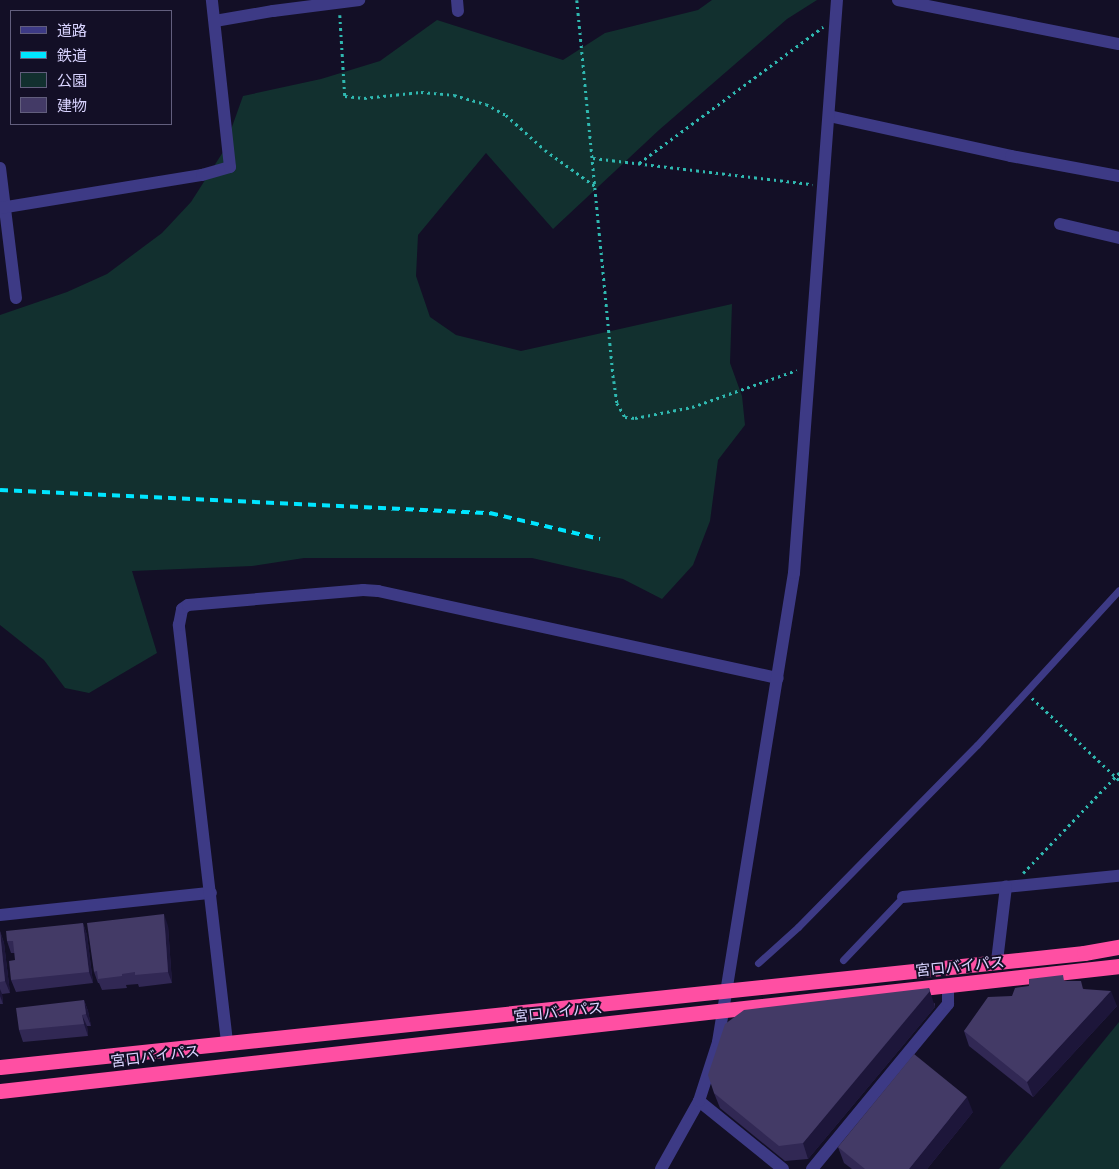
<!DOCTYPE html>
<meta charset="utf-8">
<style>
body{margin:0}
#map{position:relative;width:1119px;height:1169px;overflow:hidden;background:#130f26;font-family:"Noto Sans","Noto Sans JP",sans-serif}
div>[style]{position:absolute}
.green>*{inset:0;background:#12302f}
.path>*{height:2.5px;margin-top:-1.25px;transform-origin:0;background:repeating-linear-gradient(90deg,#2fb8b0 0 2.5px,transparent 0 6.5px)}
.lane>*{height:7px;margin:-3.5px;padding:0 3.5px;transform-origin:3.5px;border-radius:3.5px;background:#3d3a85}
.street>*{height:12px;margin:-6px;padding:0 6px;transform-origin:6px;border-radius:6px;background:#3d3a85}
.highway>*{height:15px;margin:-7.5px;padding:0 7.5px;transform-origin:7.5px;border-radius:7.5px;background:#ff4fa3}
.rail>*{height:4px;margin-top:-2px;transform-origin:0;background:repeating-linear-gradient(90deg,#00e5ff 0 8px,transparent 0 14px)}
.wall>*{inset:0;background:#312854}
.shaded-wall>*{inset:0;background:#1d163a}
.building>*{inset:0;background:#433a66}
span{translate:-50% -50%;white-space:nowrap;text-align:center;line-height:1.15;-webkit-text-stroke:4px #130f26;paint-order:stroke}
.street-label{font-size:15px;color:#d9d4ff}
.legend{position:absolute;left:10px;top:10px;width:162px;height:115px;box-sizing:border-box;background:#130f26;border:1px solid #625e7d;margin:0;padding:6px 9px;list-style:none;font-size:15px;color:#d9d4ff}
.legend li{display:flex;align-items:center;gap:10px;height:25px}
.legend b{width:25px;border:1px solid #625e7d}
</style>
<div id="map">
<div class="green">
<i style="clip-path:polygon(712px 0,817px 0,787px 19px,659px 130px,553px 229px,486px 153px,418px 235px,416px 276px,430px 317px,456px 335px,521px 351px,732px 304px,730px 363px,742px 396px,745px 425px,718px 460px,710px 521px,693px 565px,662px 599px,623px 579px,532px 558px,304px 558px,252px 566px,132px 571px,157px 653px,89px 693px,65px 688px,44px 660px,0 625px,0 315px,67px 292px,107px 274px,162px 233px,191px 202px,223px 152px,243px 96px,321px 79px,380px 61px,437px 20px,563px 60px,605px 33px,698px 10px)"></i>
<i style="clip-path:polygon(1119px 1022px,1119px 1169px,999px 1169px)"></i>
</div>
<div class="path">
<i style="left:577px;top:0;width:383px;rotate:84.5deg"></i>
<i style="left:614px;top:381px;width:22px;rotate:82deg"></i>
<i style="left:617px;top:403px;width:16px;rotate:60deg"></i>
<i style="left:625px;top:417px;width:10px;rotate:6deg"></i>
<i style="left:635px;top:418px;width:58px;rotate:-10.9deg"></i>
<i style="left:692px;top:407px;width:111px;rotate:-19.4deg"></i>
<i style="left:340px;top:15px;width:81px;rotate:86.5deg"></i>
<i style="left:345px;top:96px;width:19px;rotate:6deg"></i>
<i style="left:364px;top:98px;width:57px;rotate:-6deg"></i>
<i style="left:421px;top:92px;width:33px;rotate:5deg"></i>
<i style="left:454px;top:95px;width:33px;rotate:16deg"></i>
<i style="left:486px;top:104px;width:23px;rotate:29deg"></i>
<i style="left:506px;top:115px;width:52px;rotate:41.9deg"></i>
<i style="left:545px;top:150px;width:62px;rotate:35.8deg"></i>
<i style="left:593px;top:158px;width:221px;rotate:6.8deg"></i>
<i style="left:639px;top:163px;width:229px;rotate:-36.5deg"></i>
<i style="left:1032px;top:698px;width:120px;rotate:43.3deg"></i>
<i style="left:1023px;top:873px;width:139px;rotate:-46.2deg"></i>
</div>
<div class="lane">
<i style="left:843px;top:960px;width:87px;rotate:-46.4deg"></i>
<i style="left:758px;top:963px;width:54px;rotate:-42deg"></i>
<i style="left:798px;top:927px;width:255px;rotate:-45.5deg"></i>
<i style="left:977px;top:745px;width:210px;rotate:-47.5deg"></i>
</div>
<div class="street">
<i style="left:457px;top:0;width:11px;rotate:85deg"></i>
<i style="left:898px;top:0;width:225px;rotate:11.3deg"></i>
<i style="left:215px;top:21px;width:59px;rotate:-9.8deg"></i>
<i style="left:273px;top:11px;width:87px;rotate:-7.3deg"></i>
<i style="left:829px;top:116px;width:186px;rotate:12.4deg"></i>
<i style="left:1011px;top:156px;width:110px;rotate:10.5deg"></i>
<i style="left:0;top:168px;width:131px;rotate:83deg"></i>
<i style="left:0;top:208px;width:205px;rotate:-9.3deg"></i>
<i style="left:202px;top:175px;width:29px;rotate:-16deg"></i>
<i style="left:230px;top:167px;width:168px;rotate:-96.2deg"></i>
<i style="left:1060px;top:224px;width:61px;rotate:13.3deg"></i>
<i style="left:903px;top:897px;width:217px;rotate:-5.6deg"></i>
<i style="left:0;top:915px;width:212px;rotate:-6deg"></i>
<i style="left:997px;top:961px;width:75px;rotate:-83.1deg"></i>
<i style="left:227px;top:1042px;width:420px;rotate:-96.6deg"></i>
<i style="left:179px;top:625px;width:16px;rotate:-79deg"></i>
<i style="left:182px;top:609px;width:7px;rotate:-34deg"></i>
<i style="left:188px;top:605px;width:176px;rotate:-4.9deg"></i>
<i style="left:363px;top:590px;width:15px;rotate:4deg"></i>
<i style="left:378px;top:591px;width:409px;rotate:12.3deg"></i>
<i style="left:699px;top:1101px;width:108px;rotate:39deg"></i>
<i style="left:661px;top:1169px;width:78px;rotate:-60.8deg"></i>
<i style="left:699px;top:1101px;width:62px;rotate:-72.1deg"></i>
<i style="left:718px;top:1042px;width:475px;rotate:-80.8deg"></i>
<i style="left:794px;top:573px;width:575px;rotate:-85.71deg"></i>
<i style="left:812px;top:1169px;width:214px;rotate:-50.5deg"></i>
<i style="left:948px;top:1004px;width:19px;rotate:-90deg"></i>
</div>
<div class="highway">
<i style="left:0;top:1067px;width:1090px;rotate:-6deg"></i>
<i style="left:1084px;top:953px;width:36px;rotate:-10deg"></i>
<i style="left:0;top:1091px;width:1126px;rotate:-6.37deg"></i>
</div>
<div class="rail">
<i style="left:0;top:490px;width:491px;rotate:2.7deg"></i>
<i style="left:490px;top:513px;width:113px;rotate:13.3deg"></i>
</div>
<div class="wall">
<i style="clip-path:polygon(83px 923px,87px 935px,93px 983px,16px 992px,11px 980px,15px 960px,15px 953px,11px 953px,7px 941px)"></i>
<i style="clip-path:polygon(168px 926px,172px 983px,139px 987px,138px 984px,126px 985px,127px 988px,102px 990px,99px 983px,98px 983px,94px 972px)"></i>
<i style="clip-path:polygon(0 931px,4px 943px,10px 993px,2px 994px,3px 1004px,0 1004px)"></i>
<i style="clip-path:polygon(1065px 981px,1084px 989px,1117px 1006px,1033px 1097px,969px 1046px,964px 1031px,1012px 996px)"></i>
<i style="clip-path:polygon(84px 1000px,88px 1011px,91px 1026px,87px 1026px,88px 1036px,23px 1042px,19px 1030px)"></i>
<i style="clip-path:polygon(935px 1003px,935px 1007px,808px 1159px,785px 1161px,720px 1108px,714px 1093px)"></i>
<i style="clip-path:polygon(973px 1112px,927px 1169px,852px 1169px,844px 1163px,838px 1147px)"></i>
</div>
<div class="shaded-wall">
<i style="clip-path:polygon(164px 914px,168px 926px,172px 983px,168px 972px)"></i>
<i style="clip-path:polygon(83px 923px,87px 935px,93px 983px,89px 972px)"></i>
<i style="clip-path:polygon(0 931px,4px 943px,10px 993px,5px 981px)"></i>
<i style="clip-path:polygon(929px 988px,935px 1007px,808px 1159px,803px 1143px)"></i>
<i style="clip-path:polygon(0 989px,2px 994px,3px 1004px,0 996px)"></i>
<i style="clip-path:polygon(1111px 991px,1117px 1006px,1033px 1097px,1027px 1082px)"></i>
<i style="clip-path:polygon(84px 1000px,88px 1011px,91px 1026px,86px 1014px)"></i>
<i style="clip-path:polygon(82px 1015px,87px 1026px,88px 1036px,84px 1024px)"></i>
<i style="clip-path:polygon(967px 1097px,973px 1112px,927px 1169px,909px 1169px)"></i>
</div>
<div class="building">
<i style="clip-path:polygon(164px 914px,168px 972px,135px 975px,135px 972px,122px 974px,122px 976px,98px 979px,97px 971px,94px 972px,87px 923px)"></i>
<i style="clip-path:polygon(83px 923px,89px 972px,11px 980px,9px 961px,15px 960px,13px 941px,7px 941px,6px 931px)"></i>
<i style="clip-path:polygon(0 931px,5px 981px,0 982px)"></i>
<i style="clip-path:polygon(1063px 975px,1064px 981px,1081px 981px,1083px 989px,1111px 991px,1027px 1082px,964px 1031px,988px 997px,1012px 996px,1015px 988px,1029px 986px,1029px 979px)"></i>
<i style="clip-path:polygon(929px 988px,930px 991px,803px 1143px,779px 1146px,714px 1093px,708px 1075px,725px 1024px,744px 1010px)"></i>
<i style="clip-path:polygon(84px 1000px,86px 1014px,82px 1015px,84px 1024px,19px 1030px,16px 1008px)"></i>
<i style="clip-path:polygon(914px 1054px,967px 1097px,909px 1169px,865px 1169px,838px 1147px)"></i>
</div>
<div class="street-label">
<span style="left:960px;top:966px;rotate:-6deg">宮口バイパス</span>
<span style="left:558px;top:1012px;rotate:-6deg">宮口バイパス</span>
<span style="left:155px;top:1056px;rotate:-7deg">宮口バイパス</span>
</div>
<ul class="legend">
<li><b style="height:6px;background:#3d3a85"></b>道路</li>
<li><b style="height:6px;background:#00e5ff"></b>鉄道</li>
<li><b style="height:14px;background:#12302f"></b>公園</li>
<li><b style="height:14px;background:#433a66"></b>建物</li>
</ul>
</div>
